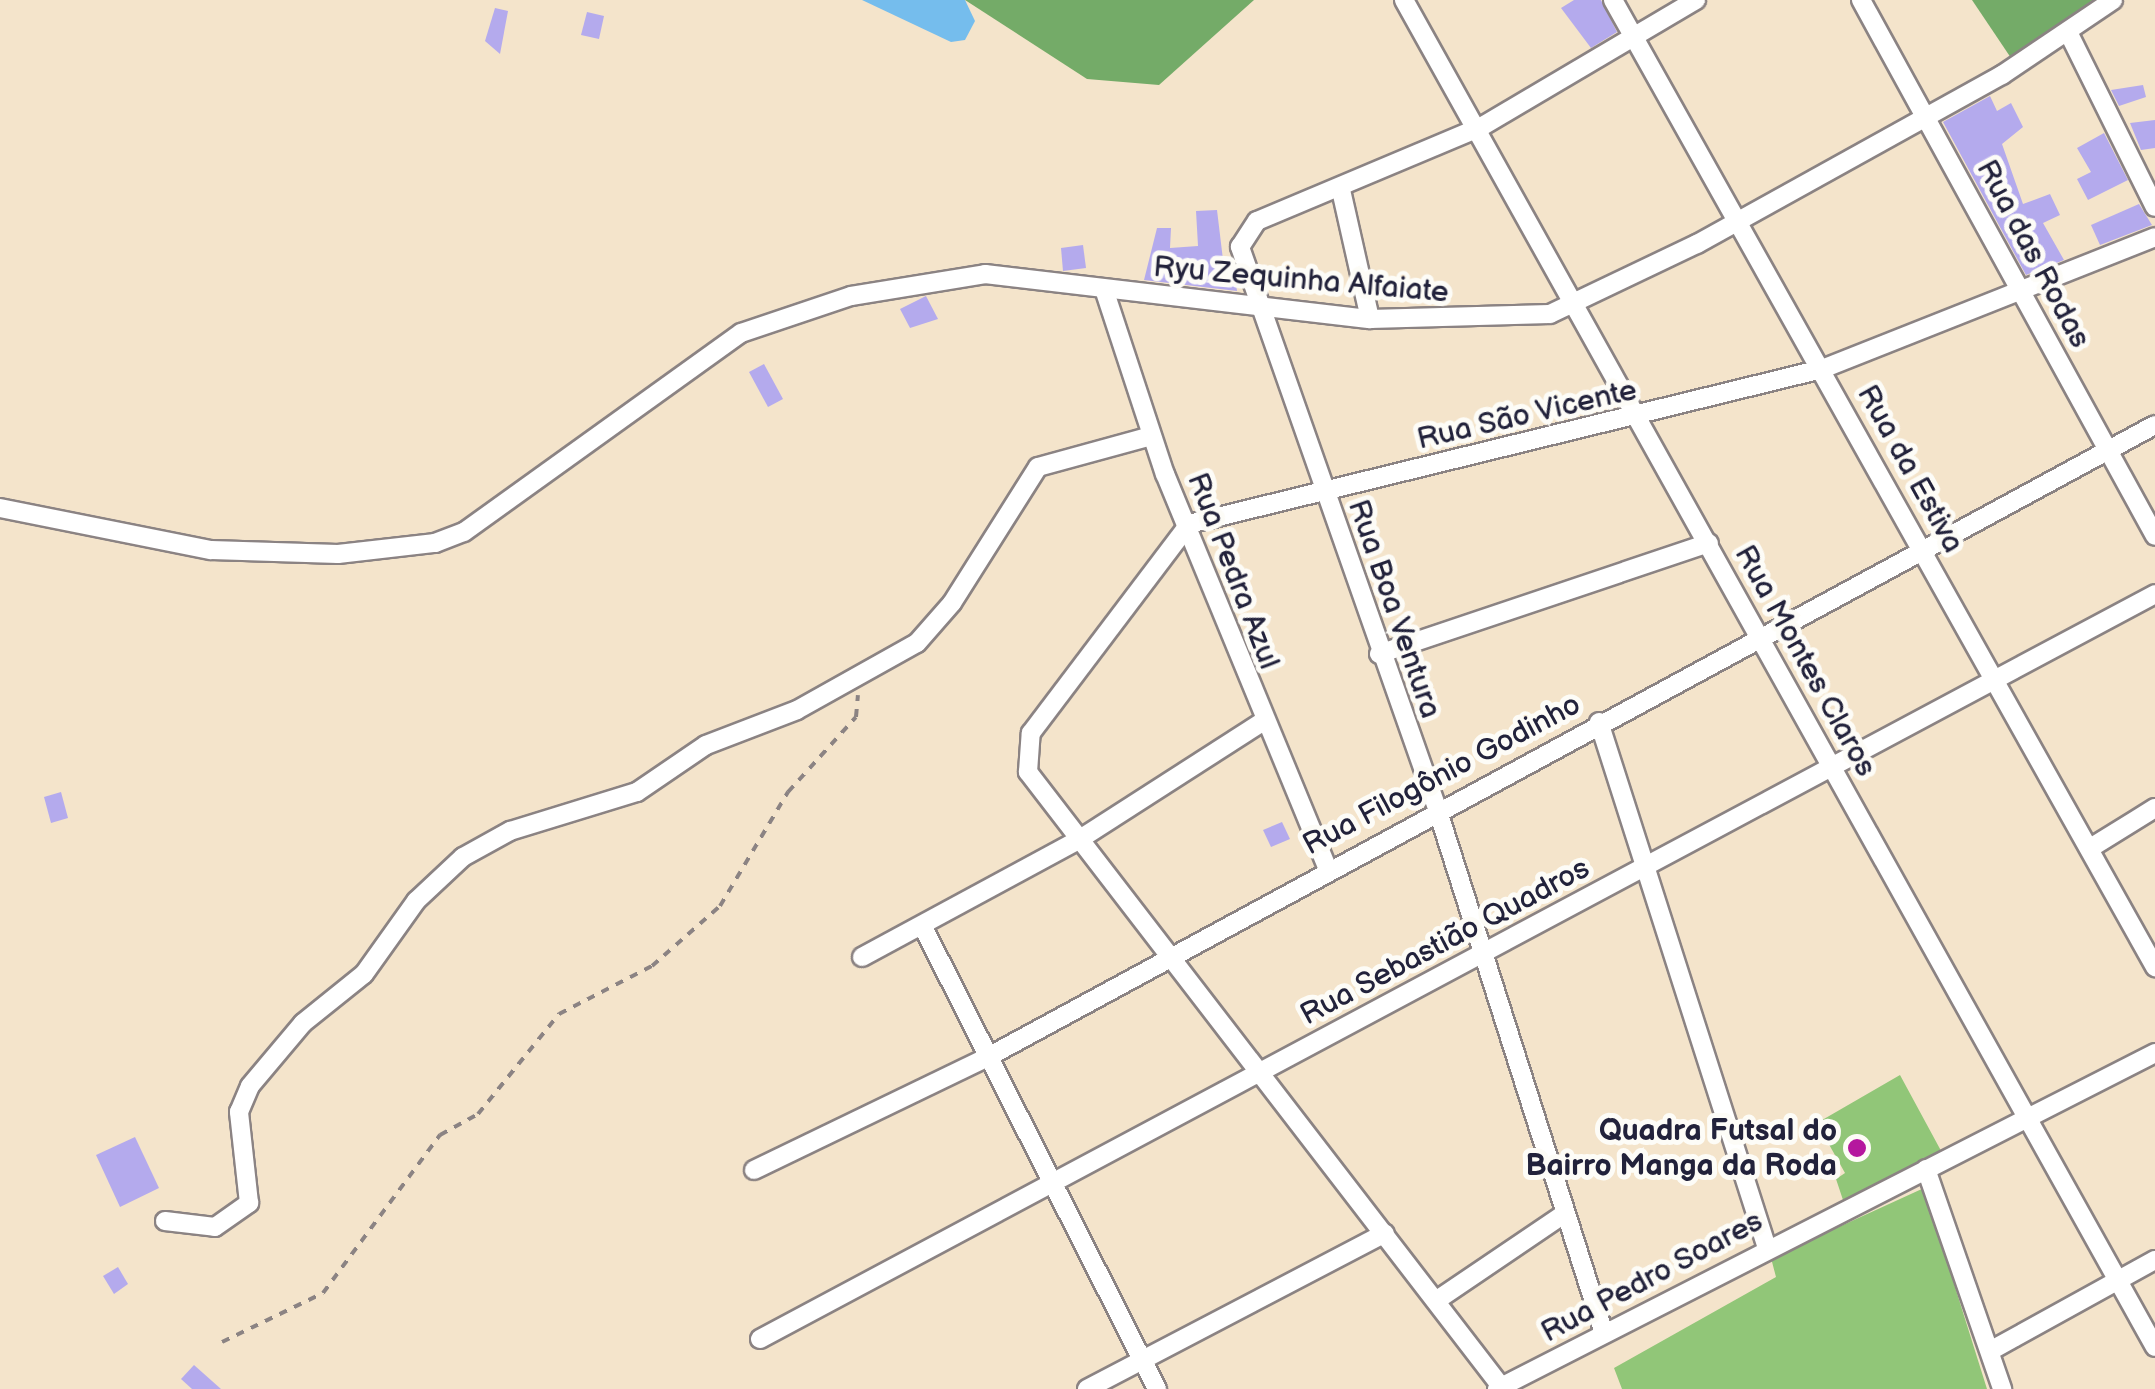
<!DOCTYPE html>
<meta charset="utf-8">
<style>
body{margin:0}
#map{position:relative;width:2155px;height:1389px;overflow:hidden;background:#f4e4cb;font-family:"Balsamiq Sans",sans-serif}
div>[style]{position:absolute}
.green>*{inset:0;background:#91c678}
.forest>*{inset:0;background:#74ab68}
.water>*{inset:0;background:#75bded}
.building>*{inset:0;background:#b4aaed}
.path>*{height:4px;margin-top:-2px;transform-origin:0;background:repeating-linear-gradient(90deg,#8b8383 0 8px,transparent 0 16px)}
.roads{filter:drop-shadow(2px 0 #8b8383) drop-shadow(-2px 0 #8b8383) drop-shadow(0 2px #8b8383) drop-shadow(0 -2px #8b8383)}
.street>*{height:18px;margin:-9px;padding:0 9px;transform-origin:9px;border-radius:9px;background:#fff}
.dots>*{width:28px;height:28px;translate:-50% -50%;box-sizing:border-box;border:5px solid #fdfcf7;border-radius:50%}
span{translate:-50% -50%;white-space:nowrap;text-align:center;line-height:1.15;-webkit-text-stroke:10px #fdfcf7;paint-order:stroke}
.street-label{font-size:30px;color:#22223b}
.poi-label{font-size:30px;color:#22223b;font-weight:700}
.right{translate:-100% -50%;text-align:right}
</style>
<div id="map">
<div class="green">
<i style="clip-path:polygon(1900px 1075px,1946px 1160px,1846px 1209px,1836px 1179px,1845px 1173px,1817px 1123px)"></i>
<i style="clip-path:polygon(1924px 1188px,1987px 1389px,1622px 1389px,1614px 1368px,1776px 1277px,1771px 1258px)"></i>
</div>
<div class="forest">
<i style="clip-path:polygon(965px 0,1254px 0,1159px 85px,1087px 79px)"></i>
<i style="clip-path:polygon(1972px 0,2093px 0,2011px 58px)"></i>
</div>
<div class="water">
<i style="clip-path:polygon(862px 0,965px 0,975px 21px,965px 40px,951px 42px)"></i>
</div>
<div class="building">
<i style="clip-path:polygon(1574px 0,1601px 0,1617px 32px,1591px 48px,1561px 8px)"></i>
<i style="clip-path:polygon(495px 8px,508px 11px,500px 54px,485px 41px)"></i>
<i style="clip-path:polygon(587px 12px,604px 16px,599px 39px,581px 35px)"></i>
<i style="clip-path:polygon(2143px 85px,2146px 97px,2119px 106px,2111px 90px)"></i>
<i style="clip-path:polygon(1990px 96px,1997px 111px,2011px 103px,2023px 127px,2002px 144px,2023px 204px,2050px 194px,2060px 215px,2043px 223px,2064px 260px,2026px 275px,1943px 122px)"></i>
<i style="clip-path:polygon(2155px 120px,2155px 148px,2141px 150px,2130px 123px)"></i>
<i style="clip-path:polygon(2104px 133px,2128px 180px,2088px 200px,2077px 179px,2091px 172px,2077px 148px)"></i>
<i style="clip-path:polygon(2139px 204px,2152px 225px,2100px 245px,2091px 225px)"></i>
<i style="clip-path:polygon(1217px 210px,1224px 268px,1234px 268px,1237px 291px,1144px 280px,1157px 228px,1171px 228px,1170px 248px,1198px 246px,1196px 211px)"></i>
<i style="clip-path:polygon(1083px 245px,1086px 268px,1063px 271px,1061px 248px)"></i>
<i style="clip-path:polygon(926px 296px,938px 319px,910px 328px,900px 309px)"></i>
<i style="clip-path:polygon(764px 364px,783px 399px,768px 407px,749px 372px)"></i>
<i style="clip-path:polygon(61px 792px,68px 818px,51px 823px,44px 797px)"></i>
<i style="clip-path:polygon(1282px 822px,1290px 839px,1271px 847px,1263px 830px)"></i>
<i style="clip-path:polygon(135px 1137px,159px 1188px,120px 1207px,96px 1155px)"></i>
<i style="clip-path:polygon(118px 1267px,128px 1284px,114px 1294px,103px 1276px)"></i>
<i style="clip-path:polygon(194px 1365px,221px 1389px,192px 1389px,181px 1379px)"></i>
</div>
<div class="path">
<i style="left:222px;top:1342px;width:112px;rotate:-25.9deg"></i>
<i style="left:323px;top:1293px;width:197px;rotate:-53.5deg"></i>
<i style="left:440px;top:1135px;width:43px;rotate:-28.9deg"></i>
<i style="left:478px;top:1114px;width:129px;rotate:-51deg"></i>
<i style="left:559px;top:1014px;width:105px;rotate:-27.3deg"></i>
<i style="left:652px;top:966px;width:91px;rotate:-41.4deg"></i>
<i style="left:720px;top:906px;width:133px;rotate:-59.2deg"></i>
<i style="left:788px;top:792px;width:101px;rotate:-47.8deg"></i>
<i style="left:856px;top:717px;width:22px;rotate:-85deg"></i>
</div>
<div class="roads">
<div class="street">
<i style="left:1404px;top:0;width:1542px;rotate:60.86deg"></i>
<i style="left:1613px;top:0;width:1109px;rotate:60.73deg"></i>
<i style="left:1861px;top:0;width:611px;rotate:61.25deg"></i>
<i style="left:2068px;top:32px;width:195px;rotate:63.6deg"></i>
<i style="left:1341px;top:190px;width:132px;rotate:77.3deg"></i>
<i style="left:1104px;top:289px;width:195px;rotate:71.8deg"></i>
<i style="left:1165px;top:474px;width:426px;rotate:67.6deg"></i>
<i style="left:0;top:508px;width:215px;rotate:11.3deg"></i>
<i style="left:211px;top:550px;width:127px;rotate:1.8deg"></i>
<i style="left:338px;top:554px;width:98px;rotate:-6.5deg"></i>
<i style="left:435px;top:543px;width:31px;rotate:-21deg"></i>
<i style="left:464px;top:532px;width:341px;rotate:-35.7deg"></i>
<i style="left:741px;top:333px;width:116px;rotate:-18.6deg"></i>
<i style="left:851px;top:296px;width:136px;rotate:-9.3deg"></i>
<i style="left:985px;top:274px;width:388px;rotate:6.7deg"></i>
<i style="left:1370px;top:319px;width:180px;rotate:-1.6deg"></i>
<i style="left:1550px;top:314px;width:163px;rotate:-25.5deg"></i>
<i style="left:1697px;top:244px;width:349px;rotate:-29deg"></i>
<i style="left:2002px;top:75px;width:134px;rotate:-34deg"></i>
<i style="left:1379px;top:654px;width:348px;rotate:-18.6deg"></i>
<i style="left:1599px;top:722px;width:552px;rotate:72.29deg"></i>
<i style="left:2092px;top:847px;width:74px;rotate:-31.8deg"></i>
<i style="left:924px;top:929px;width:516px;rotate:63.14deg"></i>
<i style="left:862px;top:957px;width:248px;rotate:-28.4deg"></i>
<i style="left:1080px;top:839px;width:216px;rotate:-32.7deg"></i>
<i style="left:1926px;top:1169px;width:233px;rotate:70.9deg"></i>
<i style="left:754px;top:1170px;width:258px;rotate:-25.8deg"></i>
<i style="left:986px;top:1058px;width:1329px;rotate:-28.44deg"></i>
<i style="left:165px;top:1221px;width:50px;rotate:6.8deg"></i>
<i style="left:215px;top:1227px;width:42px;rotate:-35.2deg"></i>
<i style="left:249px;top:1203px;width:92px;rotate:-96.3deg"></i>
<i style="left:239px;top:1112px;width:28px;rotate:-67deg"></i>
<i style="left:250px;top:1086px;width:82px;rotate:-49.9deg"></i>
<i style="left:303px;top:1023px;width:78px;rotate:-38.8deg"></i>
<i style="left:364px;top:974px;width:90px;rotate:-54.5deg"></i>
<i style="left:416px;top:901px;width:64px;rotate:-43.1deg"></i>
<i style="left:463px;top:857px;width:54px;rotate:-29deg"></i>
<i style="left:510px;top:831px;width:133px;rotate:-17.1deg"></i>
<i style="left:637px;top:792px;width:83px;rotate:-34.3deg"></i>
<i style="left:706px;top:745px;width:97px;rotate:-21deg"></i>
<i style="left:797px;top:710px;width:137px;rotate:-29.2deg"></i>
<i style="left:917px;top:643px;width:53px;rotate:-48.8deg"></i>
<i style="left:952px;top:603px;width:161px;rotate:-57.7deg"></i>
<i style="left:1038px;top:467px;width:117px;rotate:-15.3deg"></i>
<i style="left:1440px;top:1298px;width:150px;rotate:-34.1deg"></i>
<i style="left:1604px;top:1333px;width:551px;rotate:-107.65deg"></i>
<i style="left:1437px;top:808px;width:595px;rotate:-109.35deg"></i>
<i style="left:1240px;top:247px;width:31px;rotate:-57deg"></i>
<i style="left:1257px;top:221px;width:243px;rotate:-22.8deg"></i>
<i style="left:1481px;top:127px;width:250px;rotate:-30.6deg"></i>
<i style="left:760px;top:1339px;width:1581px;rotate:-28.1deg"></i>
<i style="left:1990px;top:1351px;width:188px;rotate:-28.9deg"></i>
<i style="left:1087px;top:1389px;width:336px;rotate:-27.6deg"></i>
<i style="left:1497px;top:1389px;width:739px;rotate:-27.05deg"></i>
<i style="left:1503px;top:1389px;width:779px;rotate:-127.59deg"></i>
<i style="left:1028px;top:772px;width:39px;rotate:-86deg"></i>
<i style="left:1031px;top:733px;width:262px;rotate:-52.9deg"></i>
<i style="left:1189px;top:524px;width:652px;rotate:-13.76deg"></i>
<i style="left:1822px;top:369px;width:358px;rotate:-21.6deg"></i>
</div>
</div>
<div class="dots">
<i style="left:1857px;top:1148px;background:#b5179e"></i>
</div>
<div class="street-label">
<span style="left:2033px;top:254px;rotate:62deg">Rua das Rodas</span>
<span style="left:1301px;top:280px;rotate:5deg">Ryu Zequinha Alfaiate</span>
<span style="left:1527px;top:415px;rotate:-13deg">Rua São Vicente</span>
<span style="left:1910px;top:469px;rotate:61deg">Rua da Estiva</span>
<span style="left:1233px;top:571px;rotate:69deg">Rua Pedra Azul</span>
<span style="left:1394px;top:609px;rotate:71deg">Rua Boa Ventura</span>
<span style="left:1805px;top:661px;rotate:61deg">Rua Montes Claros</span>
<span style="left:1442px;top:775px;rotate:-28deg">Rua Filogônio Godinho</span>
<span style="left:1445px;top:942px;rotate:-28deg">Rua Sebastião Quadros</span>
<span style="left:1652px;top:1277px;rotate:-28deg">Rua Pedro Soares</span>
</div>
<div class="poi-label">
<span class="right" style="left:1837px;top:1148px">Quadra Futsal do<br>Bairro Manga da Roda</span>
</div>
</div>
